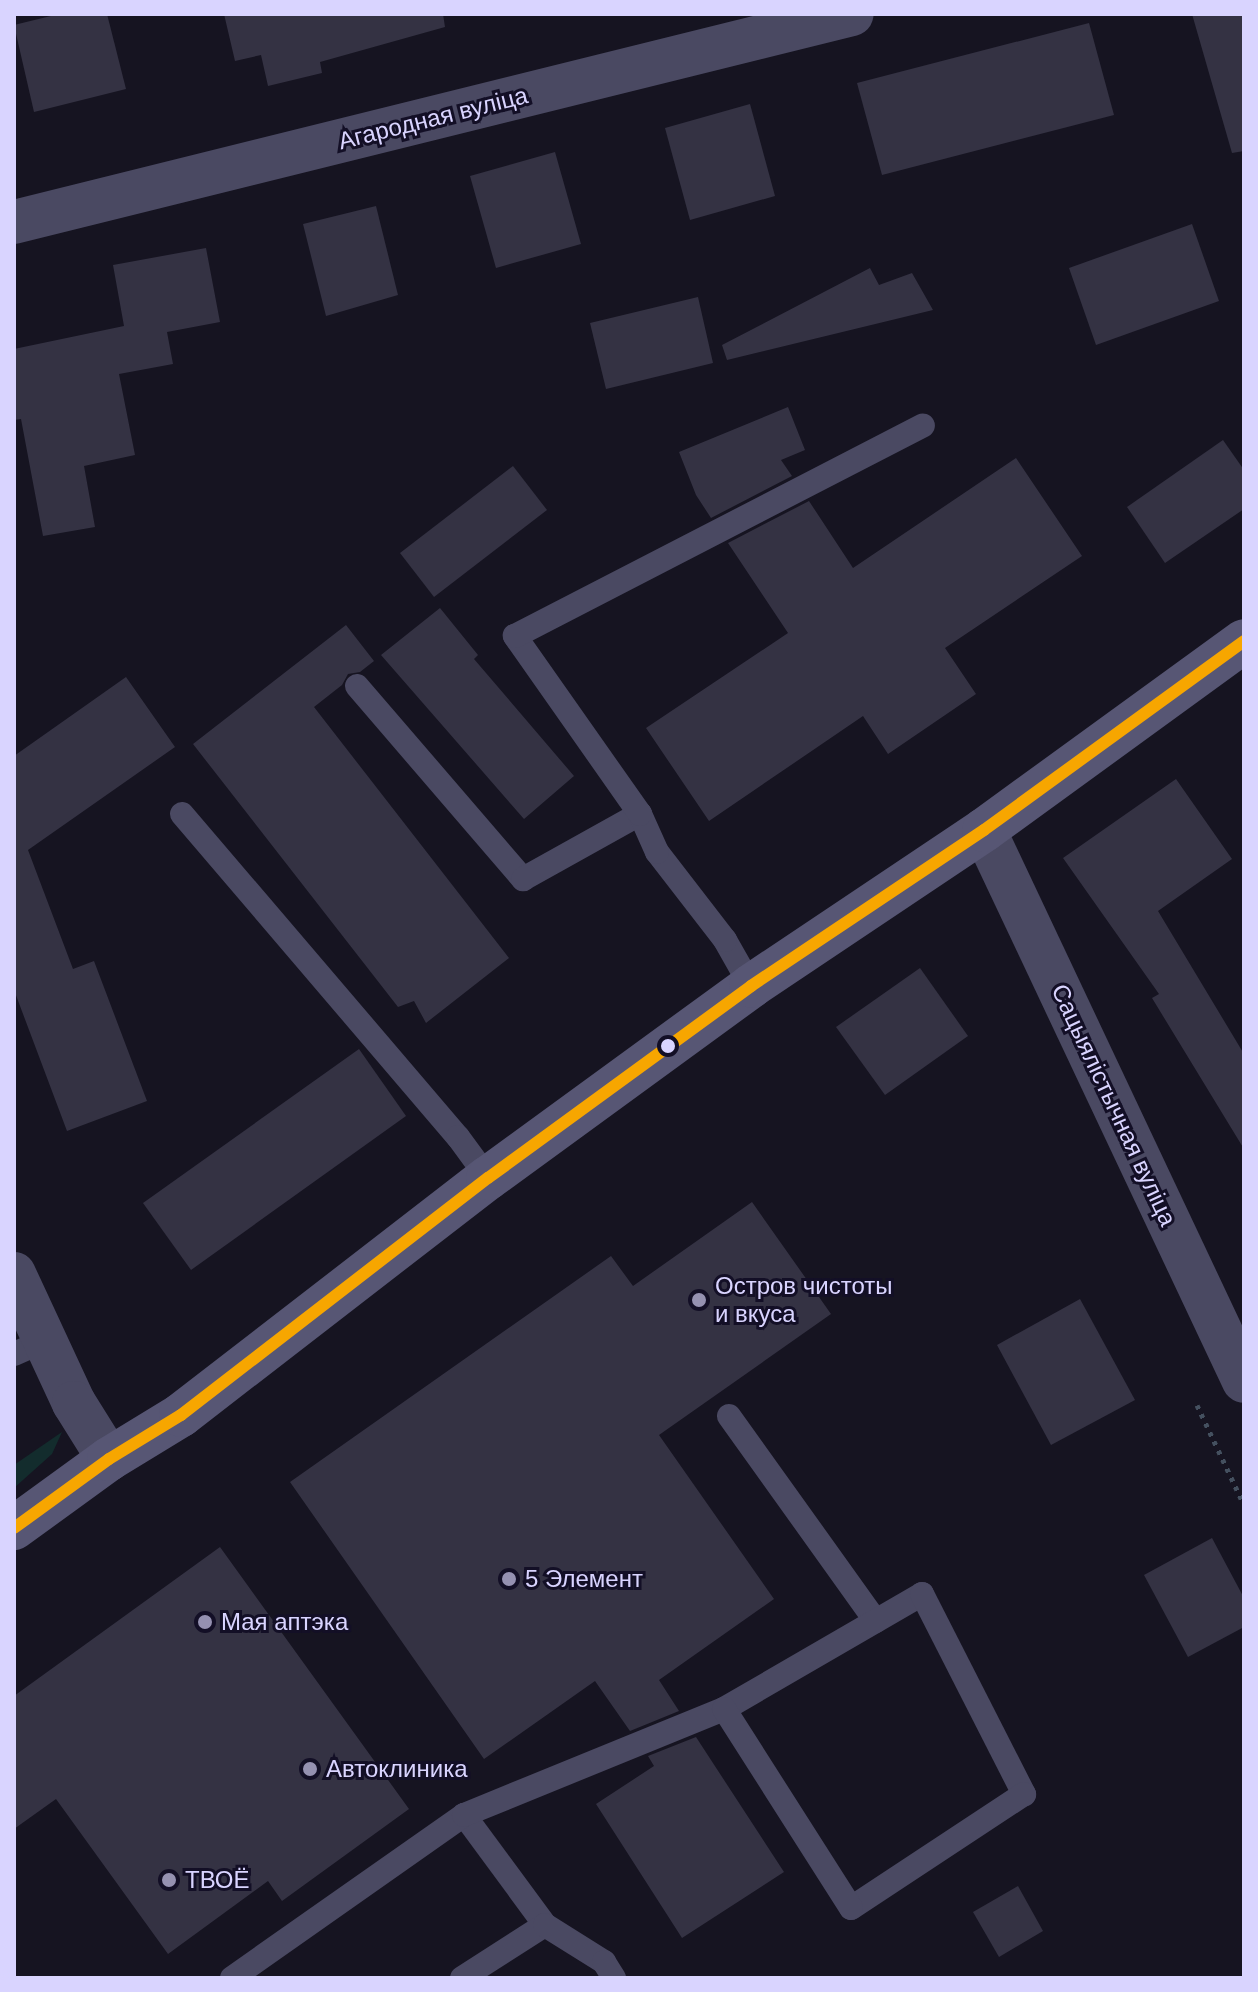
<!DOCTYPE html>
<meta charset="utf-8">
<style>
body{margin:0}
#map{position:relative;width:1258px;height:1992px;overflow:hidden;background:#161421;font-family:Arial,sans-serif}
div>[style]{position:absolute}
.green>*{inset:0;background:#132c2d}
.building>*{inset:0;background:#343243}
.path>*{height:5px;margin-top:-2.5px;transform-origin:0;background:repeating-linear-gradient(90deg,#44505f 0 4px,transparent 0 10px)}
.lane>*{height:24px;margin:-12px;padding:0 12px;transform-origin:12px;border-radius:12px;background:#4a4962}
.street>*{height:44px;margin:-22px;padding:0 22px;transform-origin:22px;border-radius:22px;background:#4a4962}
.secondary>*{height:44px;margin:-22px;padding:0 22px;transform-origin:22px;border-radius:22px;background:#575674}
.bus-1>*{height:12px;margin:-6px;padding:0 6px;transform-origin:6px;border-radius:6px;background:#f7a600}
.dots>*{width:22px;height:22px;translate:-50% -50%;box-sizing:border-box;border:4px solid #130f26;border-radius:50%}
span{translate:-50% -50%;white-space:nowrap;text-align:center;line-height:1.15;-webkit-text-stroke:6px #130f26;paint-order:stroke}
.street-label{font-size:24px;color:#d9d4ff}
.poi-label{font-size:24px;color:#d9d4ff}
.left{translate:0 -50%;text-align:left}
.frame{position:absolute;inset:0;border:16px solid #d9d4ff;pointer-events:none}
</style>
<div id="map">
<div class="green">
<i style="clip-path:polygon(62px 1432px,52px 1454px,14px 1488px,14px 1465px)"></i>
</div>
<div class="building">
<i style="clip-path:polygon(59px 14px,107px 14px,126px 89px,34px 112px,14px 25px)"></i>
<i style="clip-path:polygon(224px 14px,443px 14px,445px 27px,320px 62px,322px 73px,268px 86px,261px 55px,235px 61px)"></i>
<i style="clip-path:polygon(1192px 14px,1244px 14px,1244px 151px,1232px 153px)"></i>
<i style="clip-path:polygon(1089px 23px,1114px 115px,882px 175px,857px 83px)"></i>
<i style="clip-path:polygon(750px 104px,775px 196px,690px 220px,665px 128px)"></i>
<i style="clip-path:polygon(555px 152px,581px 244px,496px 268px,470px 176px)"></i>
<i style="clip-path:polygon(376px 206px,398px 295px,326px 316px,303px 224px)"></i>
<i style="clip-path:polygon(1192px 224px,1219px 301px,1096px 345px,1069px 268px)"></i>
<i style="clip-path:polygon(206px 248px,220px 322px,167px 332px,173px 364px,119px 374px,135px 455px,84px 466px,95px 527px,43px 536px,21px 419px,14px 420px,14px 349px,124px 326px,113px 265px)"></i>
<i style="clip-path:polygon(870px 268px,879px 285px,912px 273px,933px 310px,727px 360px,722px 345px)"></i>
<i style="clip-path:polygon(698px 297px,713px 363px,606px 389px,590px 323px)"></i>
<i style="clip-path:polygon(788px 407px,805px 450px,781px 460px,792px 476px,711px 518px,696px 495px,679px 452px)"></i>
<i style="clip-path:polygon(1223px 440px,1244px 470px,1244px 509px,1165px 563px,1127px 507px)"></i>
<i style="clip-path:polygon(1016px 458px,1082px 556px,945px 648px,976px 694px,888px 754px,863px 716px,709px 821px,646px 728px,788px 633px,728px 543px,809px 501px,853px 568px)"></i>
<i style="clip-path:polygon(513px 466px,547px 510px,434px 597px,400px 553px)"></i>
<i style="clip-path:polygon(440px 608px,478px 655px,474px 659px,574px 776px,524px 819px,381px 655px)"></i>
<i style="clip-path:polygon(346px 625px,374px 661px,360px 672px,348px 674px,342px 685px,314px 707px,509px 958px,426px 1023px,414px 1001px,398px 1007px,193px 744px)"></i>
<i style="clip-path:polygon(126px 677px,175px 747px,28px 850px,73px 969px,94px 961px,147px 1101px,67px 1131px,14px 990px,14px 756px)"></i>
<i style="clip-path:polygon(1176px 779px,1232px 859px,1158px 911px,1244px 1054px,1244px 1149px,1152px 998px,1159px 994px,1063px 858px)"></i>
<i style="clip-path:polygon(920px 968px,968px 1036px,885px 1095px,836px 1027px)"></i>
<i style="clip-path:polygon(359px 1049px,406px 1116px,191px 1270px,143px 1203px)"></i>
<i style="clip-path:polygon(752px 1202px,831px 1314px,659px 1435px,774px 1599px,659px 1680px,679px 1711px,630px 1731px,595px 1681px,484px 1759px,290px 1482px,611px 1256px,633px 1286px)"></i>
<i style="clip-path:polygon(1080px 1299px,1135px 1400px,1051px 1445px,997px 1345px)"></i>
<i style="clip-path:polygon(1212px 1538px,1244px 1598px,1244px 1627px,1188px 1657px,1144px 1575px)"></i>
<i style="clip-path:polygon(220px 1547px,409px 1809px,282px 1901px,268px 1881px,168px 1954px,56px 1799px,14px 1829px,14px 1696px)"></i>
<i style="clip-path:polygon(696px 1737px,784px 1872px,682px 1938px,596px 1804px,654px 1766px,648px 1756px)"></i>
<i style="clip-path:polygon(1018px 1886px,1043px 1931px,999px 1957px,973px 1912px)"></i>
</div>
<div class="path">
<i style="left:1197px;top:1405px;width:110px;rotate:64.8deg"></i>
</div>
<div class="lane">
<i style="left:357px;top:686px;width:255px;rotate:49.3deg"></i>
<i style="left:523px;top:879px;width:134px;rotate:-29.1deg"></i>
<i style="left:182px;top:814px;width:425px;rotate:49.5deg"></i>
<i style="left:458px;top:1137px;width:51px;rotate:53.8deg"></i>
<i style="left:751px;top:986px;width:53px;rotate:-119.5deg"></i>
<i style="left:725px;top:940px;width:111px;rotate:-127.7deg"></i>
<i style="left:657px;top:852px;width:42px;rotate:-114.1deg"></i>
<i style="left:640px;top:814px;width:218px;rotate:-125.1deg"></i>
<i style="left:515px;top:636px;width:459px;rotate:-27.3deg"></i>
<i style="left:14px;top:1354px;width:34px;rotate:-24deg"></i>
<i style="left:729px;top:1416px;width:252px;rotate:54.4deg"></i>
<i style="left:464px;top:1815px;width:137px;rotate:53.6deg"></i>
<i style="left:232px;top:1978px;width:284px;rotate:-35.1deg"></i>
<i style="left:464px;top:1815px;width:281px;rotate:-22.2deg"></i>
<i style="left:724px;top:1709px;width:229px;rotate:-30.1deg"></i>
<i style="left:922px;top:1594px;width:225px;rotate:63deg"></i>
<i style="left:1024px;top:1794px;width:207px;rotate:146.6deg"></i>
<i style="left:851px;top:1908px;width:236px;rotate:-122.5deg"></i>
<i style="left:462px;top:1978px;width:98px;rotate:-32.6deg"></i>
<i style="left:545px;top:1925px;width:70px;rotate:32.1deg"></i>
<i style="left:604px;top:1962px;width:19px;rotate:58deg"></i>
</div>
<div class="street">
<i style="left:14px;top:222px;width:863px;rotate:-13.94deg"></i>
<i style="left:984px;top:830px;width:609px;rotate:64.74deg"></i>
<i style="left:14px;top:1274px;width:142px;rotate:65.1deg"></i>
<i style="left:74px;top:1403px;width:66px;rotate:58deg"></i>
</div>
<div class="secondary">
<i style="left:14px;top:1528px;width:117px;rotate:-36deg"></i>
<i style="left:109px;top:1459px;width:84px;rotate:-31.4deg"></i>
<i style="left:181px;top:1415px;width:388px;rotate:-37.7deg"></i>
<i style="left:488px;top:1178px;width:326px;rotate:-36.1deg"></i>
<i style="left:751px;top:986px;width:280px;rotate:-33.8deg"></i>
<i style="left:984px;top:830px;width:321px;rotate:-36deg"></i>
</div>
<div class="bus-1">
<i style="left:14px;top:1528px;width:117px;rotate:-36deg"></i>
<i style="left:109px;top:1459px;width:84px;rotate:-31.4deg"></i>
<i style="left:181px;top:1415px;width:388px;rotate:-37.7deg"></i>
<i style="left:488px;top:1178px;width:326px;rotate:-36.1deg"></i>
<i style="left:751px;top:986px;width:280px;rotate:-33.8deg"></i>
<i style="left:984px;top:830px;width:321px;rotate:-36deg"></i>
</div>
<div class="dots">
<i style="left:668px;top:1046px;background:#d9d4ff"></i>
<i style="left:699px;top:1300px;background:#9591b1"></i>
<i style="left:509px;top:1579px;background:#9591b1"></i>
<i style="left:205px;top:1622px;background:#9591b1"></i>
<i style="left:310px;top:1769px;background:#9591b1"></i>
<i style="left:169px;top:1880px;background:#9591b1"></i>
</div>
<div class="street-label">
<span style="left:433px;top:118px;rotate:-14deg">Агародная вуліца</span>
<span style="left:1114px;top:1105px;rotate:65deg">Сацыялістычная вуліца</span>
</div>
<div class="poi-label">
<span class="left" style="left:715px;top:1300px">Остров чистоты<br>и вкуса</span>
<span class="left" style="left:525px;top:1579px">5 Элемент</span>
<span class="left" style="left:221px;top:1622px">Мая аптэка</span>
<span class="left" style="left:326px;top:1769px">Автоклиника</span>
<span class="left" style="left:185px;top:1880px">ТВОЁ</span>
</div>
<div class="frame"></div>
</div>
